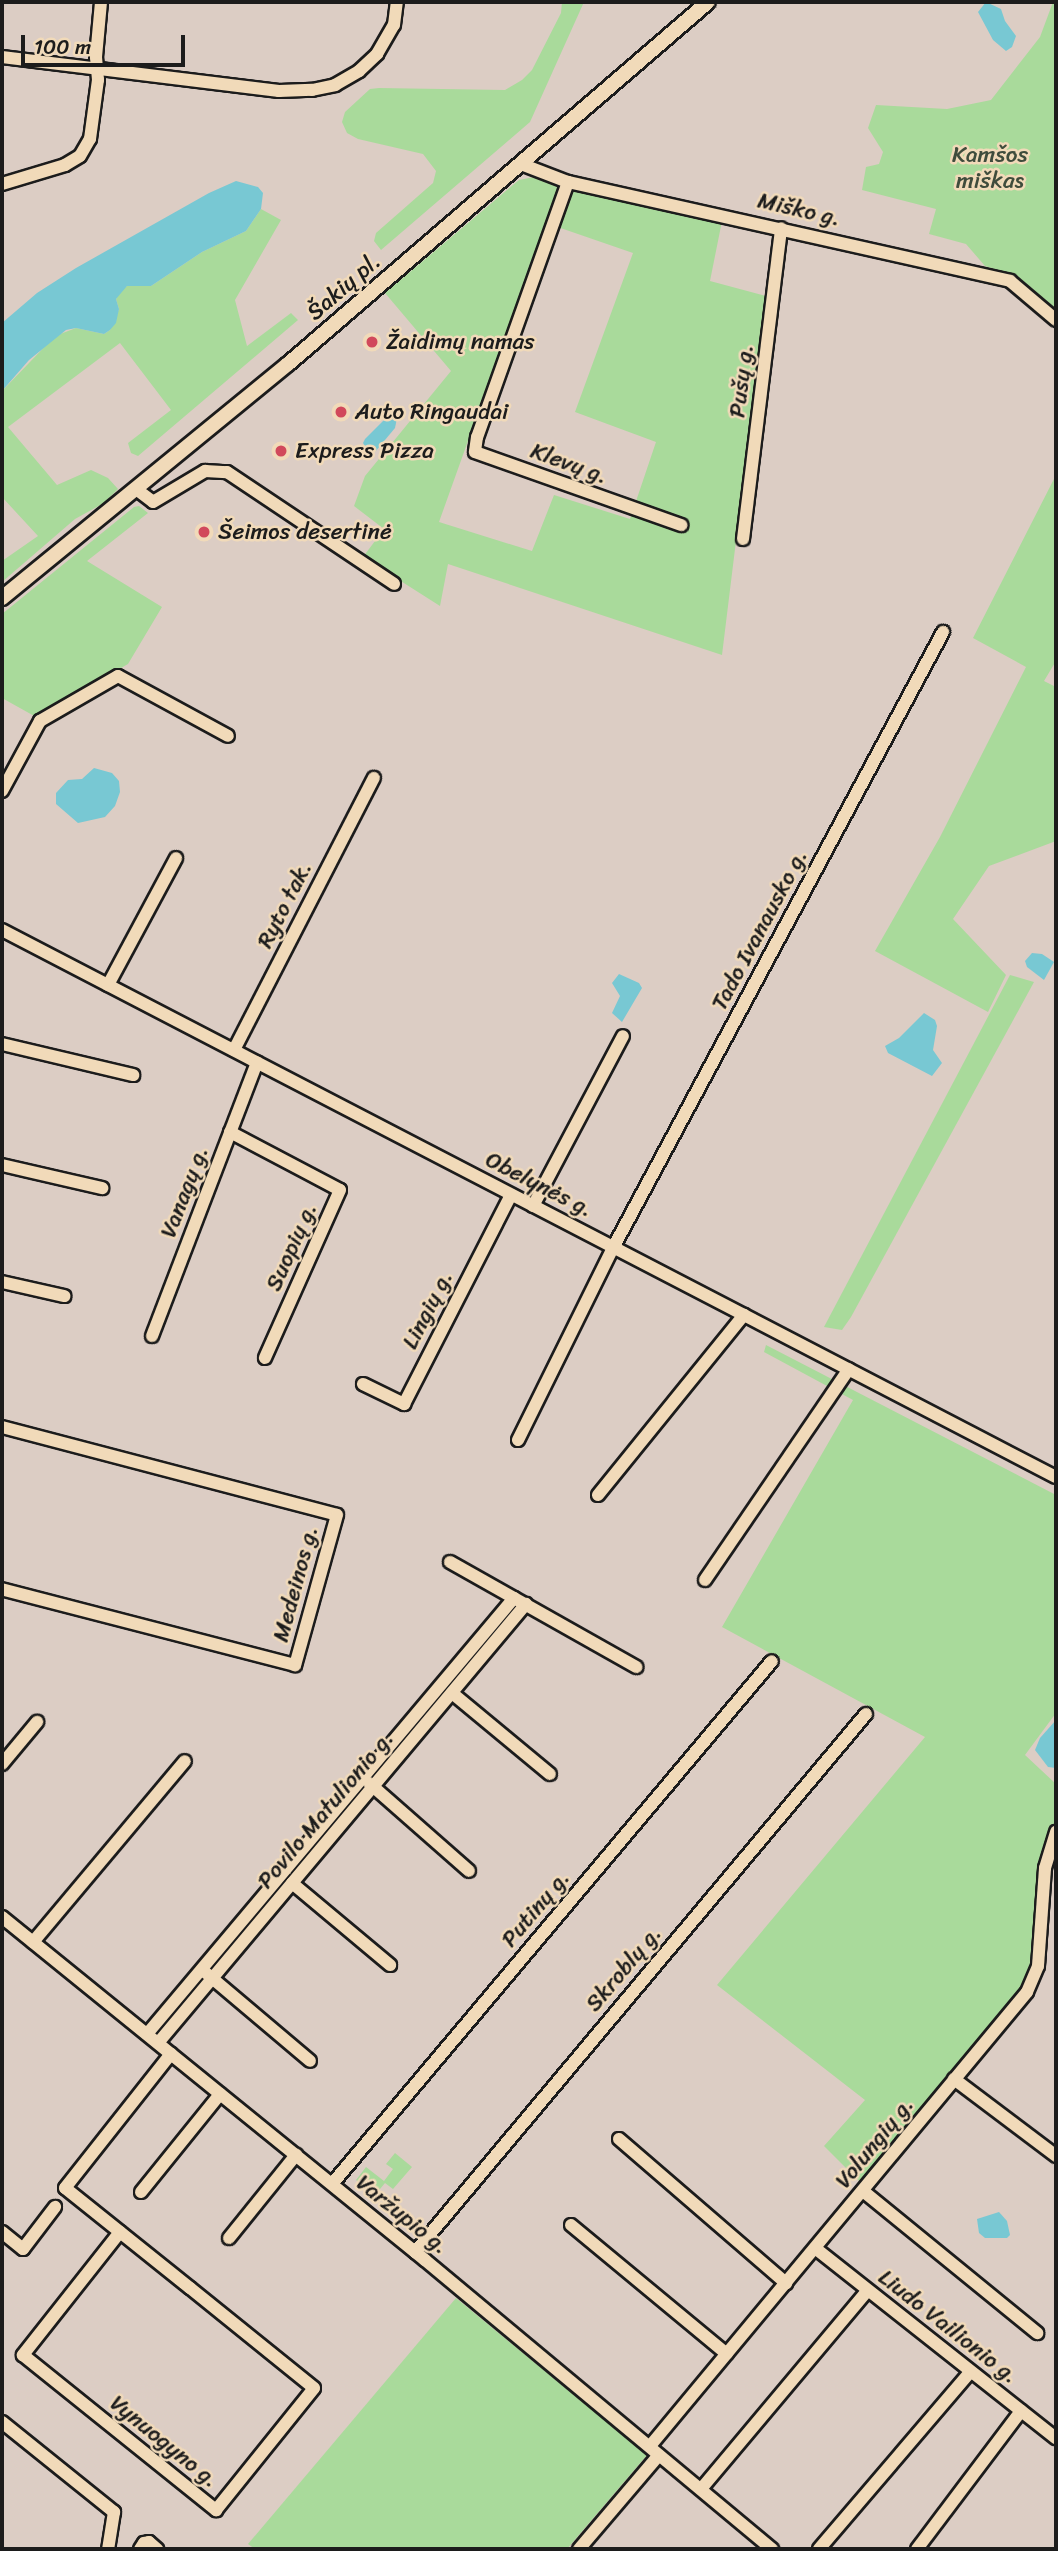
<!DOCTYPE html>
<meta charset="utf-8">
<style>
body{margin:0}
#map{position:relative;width:1058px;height:2551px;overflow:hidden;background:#dccdc4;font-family:Sriracha,sans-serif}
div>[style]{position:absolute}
.green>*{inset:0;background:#a9da9b}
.water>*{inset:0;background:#78c8d3}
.roads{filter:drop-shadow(2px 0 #1c1c1c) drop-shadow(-2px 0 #1c1c1c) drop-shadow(0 2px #1c1c1c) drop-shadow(0 -2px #1c1c1c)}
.minor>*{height:12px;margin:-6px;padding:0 6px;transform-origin:6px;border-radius:6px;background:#f1dab9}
.major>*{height:14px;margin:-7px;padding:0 7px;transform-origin:7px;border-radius:7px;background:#f1dab9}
.dots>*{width:19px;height:19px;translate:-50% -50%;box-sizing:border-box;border:4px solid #f1dab9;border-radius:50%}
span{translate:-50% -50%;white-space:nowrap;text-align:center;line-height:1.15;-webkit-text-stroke:5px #f1dab9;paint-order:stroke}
.park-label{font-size:23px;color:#3f4c3c}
.street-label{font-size:23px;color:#1c1c1c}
.poi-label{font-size:23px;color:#1c1c1c}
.left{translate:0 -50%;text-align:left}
.frame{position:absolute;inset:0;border:4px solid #1c1c1c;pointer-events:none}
.scale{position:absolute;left:21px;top:35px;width:164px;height:32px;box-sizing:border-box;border:4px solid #1c1c1c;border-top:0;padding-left:9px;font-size:21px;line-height:24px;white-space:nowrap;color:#1c1c1c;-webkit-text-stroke:5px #f1dab9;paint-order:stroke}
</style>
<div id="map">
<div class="green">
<i style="clip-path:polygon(562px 2px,584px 2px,530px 122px,381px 250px,374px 241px,376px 233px,433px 183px,436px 171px,423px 154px,358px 139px,347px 133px,342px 122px,345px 112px,370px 89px,379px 88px,505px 90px,522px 80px,532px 70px,561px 13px)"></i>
<i style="clip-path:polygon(1053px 2px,1056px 2px,1056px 317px,1015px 276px,985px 266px,966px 244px,929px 234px,936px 209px,862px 190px,866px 167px,879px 164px,883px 152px,868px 128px,876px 105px,947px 109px,991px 100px,1040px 37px)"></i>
<i style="clip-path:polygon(evenodd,534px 177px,722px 221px,710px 281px,766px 296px,722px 655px,448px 564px,440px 606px,363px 557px,384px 529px,354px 506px,365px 476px,451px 371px,385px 293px,519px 180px,534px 177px,546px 223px,633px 253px,575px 412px,656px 442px,630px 519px,554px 495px,532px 551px,439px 522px,546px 223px)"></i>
<i style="clip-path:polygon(261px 209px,281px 220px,235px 300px,247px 346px,291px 313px,298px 320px,138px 456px,131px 453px,128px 443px,171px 410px,120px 343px,8px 427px,57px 485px,91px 470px,108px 478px,118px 489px,104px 503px,75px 519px,2px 582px,2px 561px,38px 536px,2px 497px,2px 391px,55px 336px,76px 328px,104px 334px,110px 330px,119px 309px,116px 299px,120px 291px,127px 286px,151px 286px,202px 252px,246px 231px)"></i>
<i style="clip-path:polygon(1056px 475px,1056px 661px,1044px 681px,1056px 687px,1056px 841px,989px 866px,953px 919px,1006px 975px,988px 1012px,875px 951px,940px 837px,1026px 667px,973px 638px)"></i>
<i style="clip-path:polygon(139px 506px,148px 513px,87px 561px,162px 607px,128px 664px,36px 717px,2px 698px,2px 614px,134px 507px)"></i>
<i style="clip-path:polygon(1010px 975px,1034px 982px,851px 1317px,842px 1330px,824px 1327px)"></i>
<i style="clip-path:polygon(766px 1345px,1056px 1495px,1056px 1713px,1025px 1755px,1056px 1784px,1056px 1823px,1048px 1840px,1035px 1962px,1026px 1986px,862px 2184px,824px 2146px,865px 2100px,717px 1985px,925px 1737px,722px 1627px,853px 1400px,764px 1352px)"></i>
<i style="clip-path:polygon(395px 2153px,412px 2167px,393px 2189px,385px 2183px,375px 2195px,356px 2180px,366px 2167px,384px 2181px,393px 2169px,386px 2164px)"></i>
<i style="clip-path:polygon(456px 2298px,647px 2455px,567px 2549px,255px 2549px,248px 2544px)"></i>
</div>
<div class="water">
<i style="clip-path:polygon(986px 2px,1001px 9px,1005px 21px,1016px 36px,1012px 47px,1006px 51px,993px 40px,978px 12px)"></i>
<i style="clip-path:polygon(236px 181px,258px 187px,263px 193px,261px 209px,246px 231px,202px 252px,151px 286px,127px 286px,116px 299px,119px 309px,116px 323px,110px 330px,104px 334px,76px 328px,66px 330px,29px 360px,2px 391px,2px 323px,37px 293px,76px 268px,209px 193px)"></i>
<i style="clip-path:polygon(392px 417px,397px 418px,395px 428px,375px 452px,368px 451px,363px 443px,365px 439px,386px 418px)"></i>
<i style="clip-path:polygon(94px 768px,112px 773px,119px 781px,120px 792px,115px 806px,105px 817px,78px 823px,56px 804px,56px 793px,68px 780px,82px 779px)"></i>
<i style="clip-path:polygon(1032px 953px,1042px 954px,1054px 962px,1044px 980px,1027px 967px,1025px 961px)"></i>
<i style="clip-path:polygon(619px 974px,639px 983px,642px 988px,622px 1022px,612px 1013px,620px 996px,612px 983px)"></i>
<i style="clip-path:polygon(924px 1013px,935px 1020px,937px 1026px,933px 1050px,942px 1063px,932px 1076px,888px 1053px,885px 1046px,899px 1038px)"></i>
<i style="clip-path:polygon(1056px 1720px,1056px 1768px,1048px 1767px,1035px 1750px,1040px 1738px)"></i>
<i style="clip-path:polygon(999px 2212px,1007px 2221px,1010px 2235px,1007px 2238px,985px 2238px,979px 2233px,977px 2219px)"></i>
</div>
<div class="roads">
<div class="minor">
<i style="left:2px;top:57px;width:279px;rotate:7deg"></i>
<i style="left:279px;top:91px;width:33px;rotate:-2deg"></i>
<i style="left:312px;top:90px;width:24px;rotate:-12deg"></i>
<i style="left:335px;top:85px;width:28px;rotate:-30deg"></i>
<i style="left:359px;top:71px;width:25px;rotate:-43deg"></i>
<i style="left:377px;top:54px;width:34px;rotate:-60deg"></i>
<i style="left:394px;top:25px;width:23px;rotate:-83deg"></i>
<i style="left:521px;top:164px;width:50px;rotate:21deg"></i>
<i style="left:568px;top:182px;width:453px;rotate:12.6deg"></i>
<i style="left:1010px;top:281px;width:60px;rotate:40.3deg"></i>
<i style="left:568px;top:182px;width:271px;rotate:109.6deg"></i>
<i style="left:477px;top:437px;width:15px;rotate:98deg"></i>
<i style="left:475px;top:452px;width:219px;rotate:19.5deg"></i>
<i style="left:2px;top:184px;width:66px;rotate:-16.8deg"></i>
<i style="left:65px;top:165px;width:17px;rotate:-31deg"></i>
<i style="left:80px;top:156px;width:20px;rotate:-60deg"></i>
<i style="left:90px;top:139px;width:60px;rotate:-82.3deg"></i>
<i style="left:98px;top:80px;width:23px;rotate:-95deg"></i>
<i style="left:96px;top:57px;width:55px;rotate:-84.8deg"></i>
<i style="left:136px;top:489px;width:21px;rotate:37deg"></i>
<i style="left:153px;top:502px;width:61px;rotate:-30.8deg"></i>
<i style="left:205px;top:471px;width:22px;rotate:3deg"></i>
<i style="left:227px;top:472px;width:201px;rotate:33.8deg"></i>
<i style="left:743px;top:539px;width:313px;rotate:-83deg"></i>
<i style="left:2px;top:791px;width:80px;rotate:-61.5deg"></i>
<i style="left:40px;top:721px;width:90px;rotate:-30deg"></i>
<i style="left:118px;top:676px;width:125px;rotate:28.6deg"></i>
<i style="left:2px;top:930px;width:1187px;rotate:27.43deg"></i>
<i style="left:108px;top:985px;width:144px;rotate:-61.8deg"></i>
<i style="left:2px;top:1044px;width:135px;rotate:13.3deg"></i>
<i style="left:234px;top:1050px;width:306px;rotate:-62.8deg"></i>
<i style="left:230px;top:1132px;width:124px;rotate:27.8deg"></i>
<i style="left:340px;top:1190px;width:184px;rotate:114.1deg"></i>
<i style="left:2px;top:1165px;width:103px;rotate:13deg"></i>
<i style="left:533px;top:1206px;width:192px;rotate:-62.1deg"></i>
<i style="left:2px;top:1282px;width:64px;rotate:12.7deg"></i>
<i style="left:152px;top:1336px;width:293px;rotate:-69deg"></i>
<i style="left:363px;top:1384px;width:46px;rotate:26deg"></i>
<i style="left:404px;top:1404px;width:235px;rotate:-62.9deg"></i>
<i style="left:2px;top:1427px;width:346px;rotate:14.7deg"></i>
<i style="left:337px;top:1515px;width:156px;rotate:105.6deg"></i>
<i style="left:295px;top:1665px;width:303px;rotate:-165.5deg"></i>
<i style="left:518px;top:1440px;width:214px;rotate:-63.7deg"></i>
<i style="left:613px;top:1248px;width:699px;rotate:-61.82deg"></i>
<i style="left:598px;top:1495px;width:232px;rotate:-51deg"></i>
<i style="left:450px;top:1562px;width:214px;rotate:29.4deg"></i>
<i style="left:705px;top:1580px;width:255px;rotate:-55.7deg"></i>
<i style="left:452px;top:1693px;width:127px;rotate:39.6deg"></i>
<i style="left:2px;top:1764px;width:55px;rotate:-50.2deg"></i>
<i style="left:369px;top:1783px;width:133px;rotate:41.3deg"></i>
<i style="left:292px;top:1883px;width:128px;rotate:39.9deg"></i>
<i style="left:2px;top:1917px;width:545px;rotate:39.04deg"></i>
<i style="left:425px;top:2260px;width:452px;rotate:39.8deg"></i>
<i style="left:33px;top:1942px;width:236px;rotate:-50deg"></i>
<i style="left:206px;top:1973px;width:136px;rotate:40.2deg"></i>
<i style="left:147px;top:2034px;width:570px;rotate:-49.91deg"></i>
<i style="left:158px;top:2043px;width:573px;rotate:-50.03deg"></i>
<i style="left:954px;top:2079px;width:128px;rotate:37deg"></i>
<i style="left:619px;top:2139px;width:221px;rotate:40.8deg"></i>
<i style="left:332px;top:2184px;width:683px;rotate:-49.93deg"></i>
<i style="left:863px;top:2191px;width:225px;rotate:39.2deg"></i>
<i style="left:141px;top:2192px;width:126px;rotate:-51.1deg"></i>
<i style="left:571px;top:2225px;width:202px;rotate:39.6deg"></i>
<i style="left:2px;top:2232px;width:27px;rotate:39deg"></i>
<i style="left:23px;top:2249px;width:53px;rotate:-52.7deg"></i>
<i style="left:120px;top:2232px;width:157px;rotate:128.3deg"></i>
<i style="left:23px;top:2355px;width:248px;rotate:38.8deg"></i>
<i style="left:216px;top:2510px;width:156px;rotate:-51.2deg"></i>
<i style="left:314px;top:2388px;width:159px;rotate:-141.1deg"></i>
<i style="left:190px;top:2288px;width:160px;rotate:-141.3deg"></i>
<i style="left:65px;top:2188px;width:171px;rotate:-51.7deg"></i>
<i style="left:229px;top:2238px;width:107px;rotate:-51.1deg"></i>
<i style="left:815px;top:2248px;width:307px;rotate:38.3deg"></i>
<i style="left:415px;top:2252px;width:702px;rotate:-50.03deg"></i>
<i style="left:2px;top:2422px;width:144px;rotate:38.8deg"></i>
<i style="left:114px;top:2512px;width:37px;rotate:99deg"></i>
<i style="left:650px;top:2446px;width:590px;rotate:-50.29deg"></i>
<i style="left:1027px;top:1992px;width:28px;rotate:-67deg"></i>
<i style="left:1038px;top:1966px;width:98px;rotate:-85.9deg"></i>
<i style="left:1045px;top:1868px;width:38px;rotate:-73deg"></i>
<i style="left:701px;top:2489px;width:258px;rotate:-50deg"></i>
<i style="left:140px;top:2549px;width:7px;rotate:-56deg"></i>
<i style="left:144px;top:2543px;width:5px;rotate:-11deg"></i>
<i style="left:149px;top:2542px;width:11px;rotate:41deg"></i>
<i style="left:579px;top:2549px;width:123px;rotate:-49.6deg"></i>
<i style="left:819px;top:2549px;width:233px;rotate:-49.5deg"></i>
<i style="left:917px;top:2549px;width:173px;rotate:-53deg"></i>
</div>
<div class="major">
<i style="left:2px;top:598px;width:370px;rotate:-39.3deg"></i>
<i style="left:288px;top:364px;width:554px;rotate:-40.76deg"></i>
</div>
</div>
<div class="dots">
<i style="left:372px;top:342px;background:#d1495b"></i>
<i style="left:341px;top:412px;background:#d1495b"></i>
<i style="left:281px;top:451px;background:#d1495b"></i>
<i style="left:204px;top:532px;background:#d1495b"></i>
</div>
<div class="park-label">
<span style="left:990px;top:168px">Kamšos<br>miškas</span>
</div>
<div class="street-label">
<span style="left:799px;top:210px;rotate:13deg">Miško g.</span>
<span style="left:344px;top:287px;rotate:-41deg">Šakių pl.</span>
<span style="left:742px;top:381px;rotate:-83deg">Pušų g.</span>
<span style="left:569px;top:464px;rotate:20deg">Klevų g.</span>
<span style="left:285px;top:905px;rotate:-63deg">Ryto tak.</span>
<span style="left:760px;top:930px;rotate:-62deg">Tado Ivanausko g.</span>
<span style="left:539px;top:1185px;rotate:27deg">Obelynės g.</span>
<span style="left:185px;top:1192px;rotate:-69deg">Vanagų g.</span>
<span style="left:292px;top:1247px;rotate:-66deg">Suopių g.</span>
<span style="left:428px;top:1310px;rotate:-63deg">Lingių g.</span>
<span style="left:296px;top:1584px;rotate:-75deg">Medeinos g.</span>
<span style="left:326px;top:1810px;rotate:-50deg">Povilo Matulionio g.</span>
<span style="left:536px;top:1909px;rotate:-50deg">Putinų g.</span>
<span style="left:624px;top:1969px;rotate:-50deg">Skroblų g.</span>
<span style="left:875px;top:2143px;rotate:-51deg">Volungių g.</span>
<span style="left:402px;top:2215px;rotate:39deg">Varžupio g.</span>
<span style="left:948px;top:2327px;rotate:38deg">Liudo Vailionio g.</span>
<span style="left:164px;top:2442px;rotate:39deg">Vynuogyno g.</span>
</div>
<div class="poi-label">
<span class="left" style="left:386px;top:342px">Žaidimų namas</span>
<span class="left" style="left:355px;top:412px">Auto Ringaudai</span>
<span class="left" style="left:295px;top:451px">Express Pizza</span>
<span class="left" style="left:218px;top:532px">Šeimos desertinė</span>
</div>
<div class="frame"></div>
<div class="scale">100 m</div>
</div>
